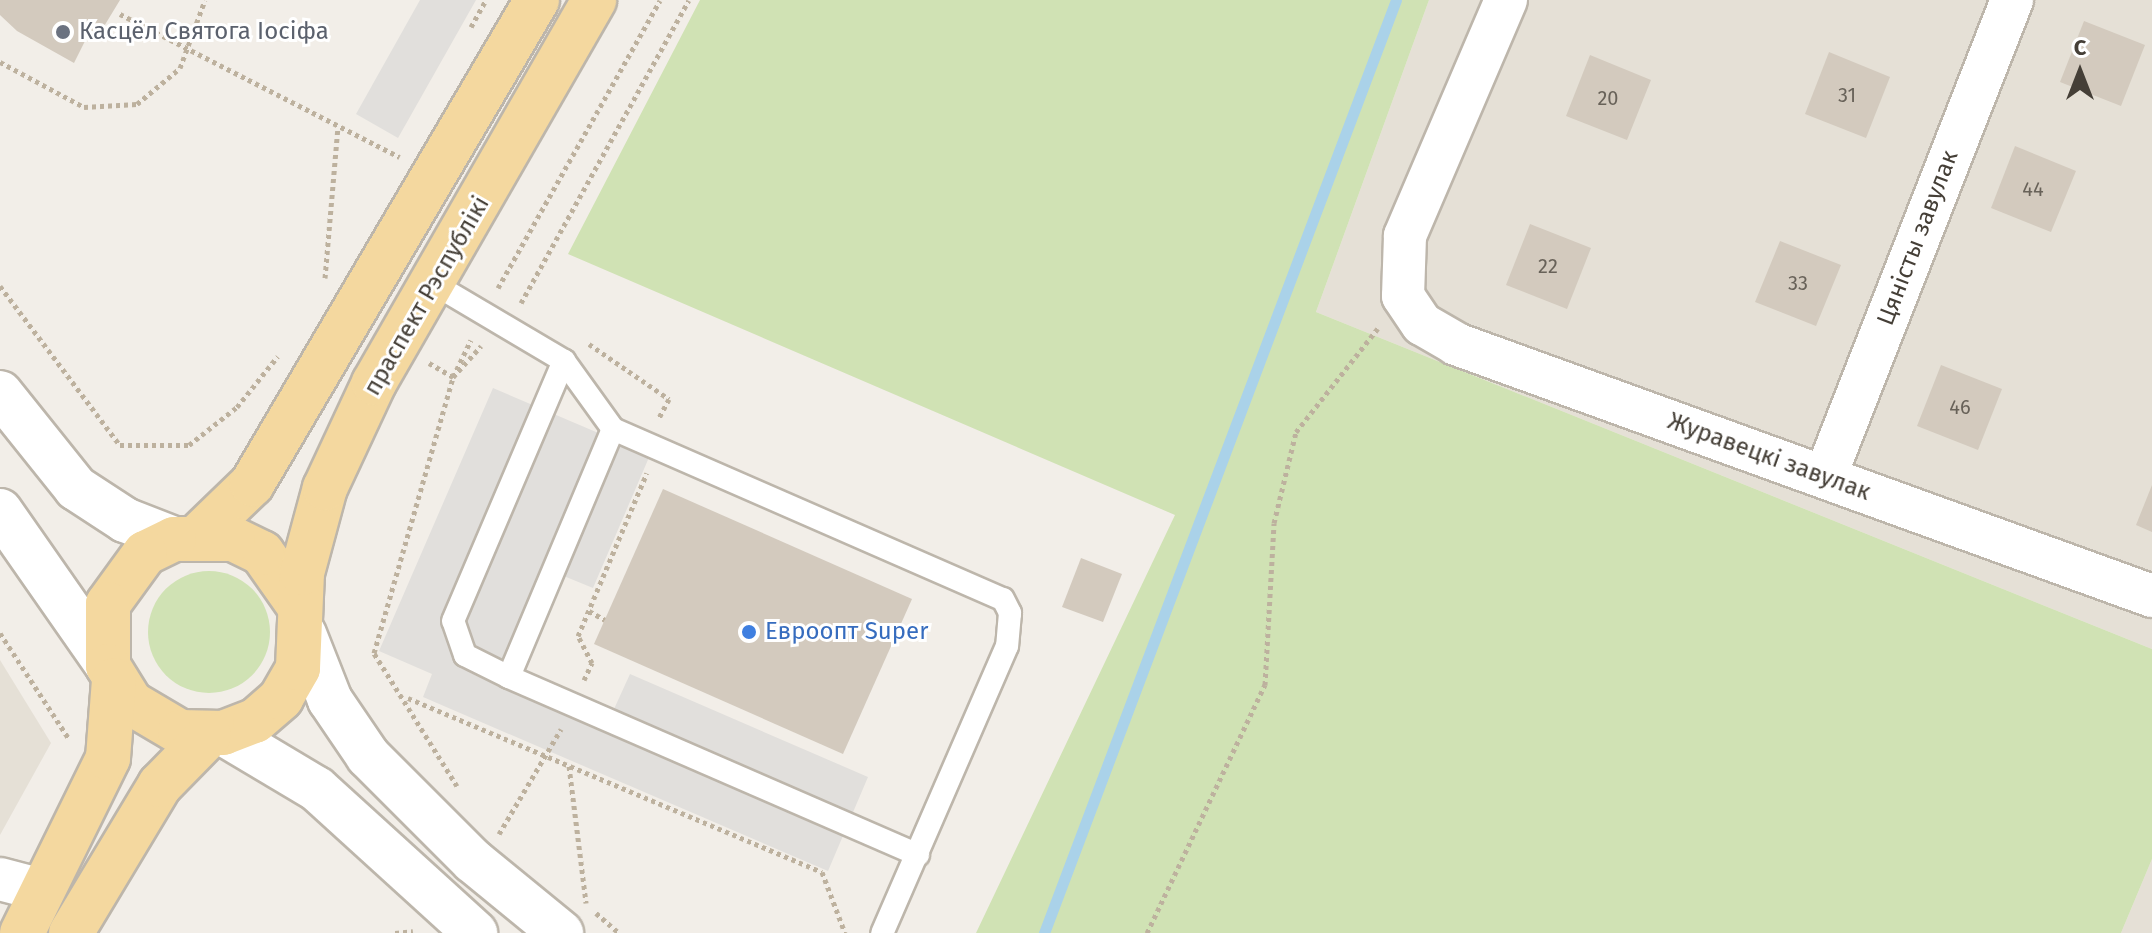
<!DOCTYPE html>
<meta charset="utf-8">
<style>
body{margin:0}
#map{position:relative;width:2152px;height:933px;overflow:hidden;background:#f2eee8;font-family:"Fira Sans",sans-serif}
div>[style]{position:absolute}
.residential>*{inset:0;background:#e5e0d6}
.green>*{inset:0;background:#d0e2b4}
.round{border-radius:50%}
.parking>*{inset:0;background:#e1dfdc}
.stream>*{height:11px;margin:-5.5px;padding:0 5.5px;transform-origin:5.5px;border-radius:5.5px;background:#aad2e9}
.building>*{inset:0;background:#d3cabe}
.path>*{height:5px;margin-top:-2.5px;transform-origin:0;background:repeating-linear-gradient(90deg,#bdb19e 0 4px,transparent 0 8px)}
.roads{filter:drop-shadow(2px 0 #bdb6ab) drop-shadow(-2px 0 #bdb6ab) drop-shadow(0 2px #bdb6ab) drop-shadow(0 -2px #bdb6ab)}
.service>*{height:22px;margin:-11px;padding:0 11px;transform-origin:11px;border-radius:11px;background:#fff}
.minor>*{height:42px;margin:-21px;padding:0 21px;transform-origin:21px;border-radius:21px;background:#fff}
.tertiary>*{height:44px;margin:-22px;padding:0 22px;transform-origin:22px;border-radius:22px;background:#fff}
.primary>*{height:44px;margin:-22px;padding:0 22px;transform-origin:22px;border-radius:22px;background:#f4d89f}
.dots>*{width:22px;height:22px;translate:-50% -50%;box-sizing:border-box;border:4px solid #fff;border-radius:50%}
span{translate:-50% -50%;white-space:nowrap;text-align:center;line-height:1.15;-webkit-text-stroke:6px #fff;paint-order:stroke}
.number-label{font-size:20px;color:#686259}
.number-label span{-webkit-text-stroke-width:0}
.worship-label{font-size:24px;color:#5b616d}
.left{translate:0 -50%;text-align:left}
.street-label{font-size:24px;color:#453f37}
.shop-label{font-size:24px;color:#366cbe}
.north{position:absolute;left:2040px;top:32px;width:80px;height:80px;-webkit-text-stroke:6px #fff;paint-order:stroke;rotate:0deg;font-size:22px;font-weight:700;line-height:32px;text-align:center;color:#453f37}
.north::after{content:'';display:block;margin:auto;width:28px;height:36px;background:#453f37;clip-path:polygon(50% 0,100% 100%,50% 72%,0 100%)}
</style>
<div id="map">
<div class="residential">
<i style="clip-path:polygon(1429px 0,2152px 0,2152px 649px,1316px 312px)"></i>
<i style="clip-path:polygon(0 660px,51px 743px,0 835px)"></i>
<i style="clip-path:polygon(2152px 859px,2152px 933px,2121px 933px)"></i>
</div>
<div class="green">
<i style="clip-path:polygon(700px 0,1429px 0,1316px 312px,2152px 649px,2152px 859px,2121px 933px,976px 933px,1175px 515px,568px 254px)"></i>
<i class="round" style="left:148px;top:571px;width:122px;height:122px"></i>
</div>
<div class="parking">
<i style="clip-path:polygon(420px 0,476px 0,398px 138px,356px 114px)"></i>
<i style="clip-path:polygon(493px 388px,650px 455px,593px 588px,554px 572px,509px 678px,609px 720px,630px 674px,868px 777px,828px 871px,423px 697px,432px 674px,379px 651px)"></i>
</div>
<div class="stream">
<i style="left:1044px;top:933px;width:997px;rotate:-69.33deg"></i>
</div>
<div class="building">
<i style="clip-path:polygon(0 0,120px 0,103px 28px,90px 20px,98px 31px,89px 33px,74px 63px,17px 31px,0 15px)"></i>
<i style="clip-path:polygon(2084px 21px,2145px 45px,2121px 106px,2060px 82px)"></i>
<i style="clip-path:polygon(1829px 52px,1890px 77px,1866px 138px,1805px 114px)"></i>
<i style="clip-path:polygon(1590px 55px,1651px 80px,1627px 140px,1566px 116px)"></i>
<i style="clip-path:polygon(2015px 146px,2076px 171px,2051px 232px,1991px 208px)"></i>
<i style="clip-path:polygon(1530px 224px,1591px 248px,1567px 309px,1506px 285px)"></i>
<i style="clip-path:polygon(1780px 241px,1841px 265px,1816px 326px,1755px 302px)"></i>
<i style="clip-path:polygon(1941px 365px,2002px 389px,1978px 450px,1917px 426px)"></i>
<i style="clip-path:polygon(2152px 485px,2152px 532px,2136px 525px)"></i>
<i style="clip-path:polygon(663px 489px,912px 599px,843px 754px,594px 644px)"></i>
<i style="clip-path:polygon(1081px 558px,1122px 574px,1103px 622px,1062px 607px)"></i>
</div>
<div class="path">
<i style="left:120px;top:14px;width:314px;rotate:27.1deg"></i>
<i style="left:471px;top:27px;width:31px;rotate:-61deg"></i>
<i style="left:0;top:62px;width:95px;rotate:28.2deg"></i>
<i style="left:84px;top:107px;width:53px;rotate:-3.2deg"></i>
<i style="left:137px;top:104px;width:56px;rotate:-39.9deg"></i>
<i style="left:180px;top:68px;width:72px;rotate:-69.8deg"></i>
<i style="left:325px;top:278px;width:152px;rotate:-85.1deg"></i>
<i style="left:0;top:286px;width:199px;rotate:53deg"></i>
<i style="left:120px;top:445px;width:69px"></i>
<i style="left:189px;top:445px;width:61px;rotate:-38.4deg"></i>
<i style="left:237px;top:407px;width:65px;rotate:-51.2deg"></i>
<i style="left:498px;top:288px;width:330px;rotate:-60.6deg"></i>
<i style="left:521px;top:303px;width:346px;rotate:-61deg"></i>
<i style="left:589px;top:344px;width:97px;rotate:34.5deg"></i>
<i style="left:669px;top:399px;width:21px;rotate:118deg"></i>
<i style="left:429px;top:363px;width:28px;rotate:30deg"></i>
<i style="left:453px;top:377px;width:41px;rotate:-64.1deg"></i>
<i style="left:589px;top:611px;width:18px;rotate:29deg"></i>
<i style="left:0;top:633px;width:126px;rotate:56.9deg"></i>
<i style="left:584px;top:680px;width:19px;rotate:-65deg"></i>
<i style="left:592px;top:663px;width:30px;rotate:-117deg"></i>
<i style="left:578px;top:636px;width:177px;rotate:-67.1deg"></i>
<i style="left:408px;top:698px;width:449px;rotate:22.8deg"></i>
<i style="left:822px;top:872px;width:65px;rotate:69.3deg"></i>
<i style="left:569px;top:766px;width:138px;rotate:82.9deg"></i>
<i style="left:457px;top:786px;width:157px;rotate:-122deg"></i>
<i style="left:374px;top:653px;width:287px;rotate:-74deg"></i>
<i style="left:453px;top:377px;width:42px;rotate:-47.9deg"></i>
<i style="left:499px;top:834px;width:122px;rotate:-59.4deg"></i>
<i style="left:596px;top:913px;width:30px;rotate:41deg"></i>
<i style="left:395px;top:933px;width:18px;rotate:-6deg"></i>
<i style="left:1147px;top:933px;width:275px;rotate:-64.6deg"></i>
<i style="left:1265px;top:685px;width:162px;rotate:-86.8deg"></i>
<i style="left:1274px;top:523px;width:94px;rotate:-76.4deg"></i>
<i style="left:1296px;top:432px;width:132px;rotate:-51.7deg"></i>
</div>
<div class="roads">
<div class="service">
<i style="left:434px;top:284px;width:151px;rotate:30.6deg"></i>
<i style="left:613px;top:429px;width:425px;rotate:23.6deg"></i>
<i style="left:1003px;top:599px;width:16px;rotate:63deg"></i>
<i style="left:1010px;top:613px;width:33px;rotate:95deg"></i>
<i style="left:1007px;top:646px;width:313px;rotate:113.5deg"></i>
<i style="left:509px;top:677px;width:49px;rotate:-153.4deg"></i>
<i style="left:465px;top:655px;width:36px;rotate:-109deg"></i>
<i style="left:453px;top:621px;width:283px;rotate:-66.9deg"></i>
<i style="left:564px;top:361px;width:84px;rotate:54.2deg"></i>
<i style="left:613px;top:429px;width:269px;rotate:112.8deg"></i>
<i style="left:509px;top:677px;width:446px;rotate:23.5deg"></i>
</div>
<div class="minor">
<i style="left:1506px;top:0;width:257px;rotate:113.2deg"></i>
<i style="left:1405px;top:236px;width:60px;rotate:91.9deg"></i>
<i style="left:1403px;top:296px;width:34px;rotate:56deg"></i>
<i style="left:1422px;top:324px;width:39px;rotate:30deg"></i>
<i style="left:1456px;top:344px;width:740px;rotate:19.9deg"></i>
<i style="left:1825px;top:477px;width:512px;rotate:-68.59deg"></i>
<i style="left:0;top:879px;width:43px;rotate:14.7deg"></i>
</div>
<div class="tertiary">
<i style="left:0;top:393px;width:122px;rotate:51.3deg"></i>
<i style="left:76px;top:488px;width:59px;rotate:33.1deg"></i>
<i style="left:125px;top:520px;width:53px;rotate:21.2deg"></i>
<i style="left:0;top:511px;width:189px;rotate:55.1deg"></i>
<i style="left:304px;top:634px;width:71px;rotate:68.5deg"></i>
<i style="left:330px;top:700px;width:68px;rotate:55.8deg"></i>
<i style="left:368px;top:756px;width:148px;rotate:45deg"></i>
<i style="left:473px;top:861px;width:114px;rotate:39.3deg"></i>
<i style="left:223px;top:733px;width:109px;rotate:30.8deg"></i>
<i style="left:317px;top:789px;width:214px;rotate:42.3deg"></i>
</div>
<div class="primary">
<i style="left:199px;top:535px;width:74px;rotate:-43.9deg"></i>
<i style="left:252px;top:484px;width:562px;rotate:-59.51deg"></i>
<i style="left:300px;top:607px;width:66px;rotate:-125.1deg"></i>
<i style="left:262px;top:553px;width:32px;rotate:-154deg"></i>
<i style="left:233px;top:539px;width:59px;rotate:180deg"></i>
<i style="left:174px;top:539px;width:32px;rotate:154deg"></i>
<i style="left:145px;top:553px;width:63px;rotate:126deg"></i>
<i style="left:108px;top:604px;width:62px;rotate:90deg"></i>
<i style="left:108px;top:666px;width:44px;rotate:58.1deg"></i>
<i style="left:131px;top:703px;width:57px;rotate:30.6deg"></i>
<i style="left:180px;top:732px;width:43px;rotate:1.3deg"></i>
<i style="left:223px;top:733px;width:34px;rotate:-21deg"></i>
<i style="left:255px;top:721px;width:35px;rotate:-41deg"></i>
<i style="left:281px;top:698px;width:34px;rotate:-60deg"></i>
<i style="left:298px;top:668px;width:95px;rotate:-87.6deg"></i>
<i style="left:302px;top:573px;width:88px;rotate:-74.9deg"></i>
<i style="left:325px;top:488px;width:116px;rotate:-65deg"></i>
<i style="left:374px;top:383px;width:442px;rotate:-60.1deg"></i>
<i style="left:22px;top:933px;width:195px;rotate:-63.8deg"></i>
<i style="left:108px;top:758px;width:78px;rotate:-85.6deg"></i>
<i style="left:71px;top:933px;width:173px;rotate:-59deg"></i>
<i style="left:160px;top:785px;width:70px;rotate:-45.6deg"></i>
</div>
</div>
<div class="dots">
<i style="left:63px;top:32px;background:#6b7280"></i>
<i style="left:749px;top:632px;background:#3f7fe0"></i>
</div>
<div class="number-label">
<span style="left:1847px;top:95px">31</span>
<span style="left:1608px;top:98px">20</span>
<span style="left:2033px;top:189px">44</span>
<span style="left:1548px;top:266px">22</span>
<span style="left:1798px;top:283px">33</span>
<span style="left:1960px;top:407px">46</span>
</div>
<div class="worship-label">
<span class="left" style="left:79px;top:32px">Касцёл Святога Іосіфа</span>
</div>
<div class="street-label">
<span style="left:1918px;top:238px;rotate:-69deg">Цяністы завулак</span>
<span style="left:427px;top:296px;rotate:-60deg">праспект Рэспублікі</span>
<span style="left:1769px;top:457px;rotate:20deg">Журавецкі завулак</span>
</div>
<div class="shop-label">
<span class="left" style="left:765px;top:632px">Евроопт Super</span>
</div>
<div class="north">С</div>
</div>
